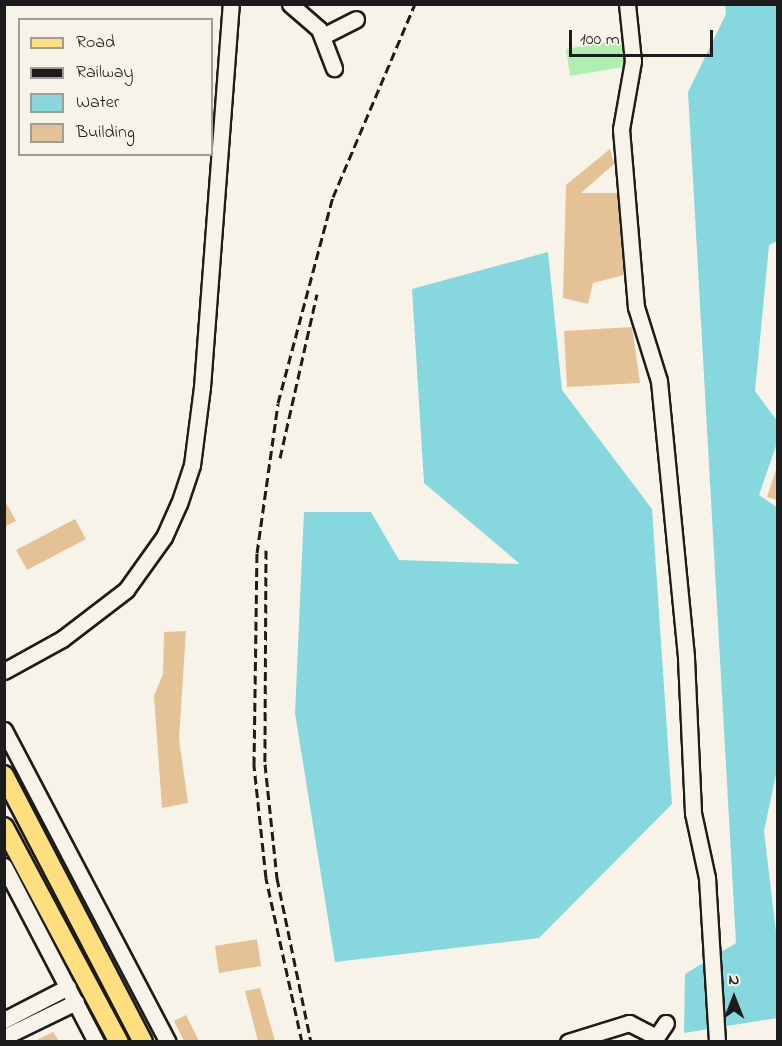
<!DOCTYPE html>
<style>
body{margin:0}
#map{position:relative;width:782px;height:1046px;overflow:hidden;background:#f7f3e8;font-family:"Indie Flower",sans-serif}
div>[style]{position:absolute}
.green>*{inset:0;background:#b0eeb4}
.water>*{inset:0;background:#86d8de}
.building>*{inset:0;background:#e5c296}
.roads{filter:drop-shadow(2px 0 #1c1c1c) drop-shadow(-2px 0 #1c1c1c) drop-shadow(0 2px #1c1c1c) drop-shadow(0 -2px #1c1c1c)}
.minor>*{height:15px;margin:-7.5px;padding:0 7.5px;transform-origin:7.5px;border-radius:7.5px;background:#f7f3e8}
.major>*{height:18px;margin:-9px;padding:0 9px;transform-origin:9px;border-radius:9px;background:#fedf80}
.rail>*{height:3px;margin-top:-1.5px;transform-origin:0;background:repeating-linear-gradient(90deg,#1c1c1c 0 9px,transparent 0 13.5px)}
span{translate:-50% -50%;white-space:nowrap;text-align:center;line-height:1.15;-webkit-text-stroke:4.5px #f7f3e8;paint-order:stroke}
.frame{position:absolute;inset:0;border:6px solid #1c1c1c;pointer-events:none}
.legend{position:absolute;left:18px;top:18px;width:195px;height:138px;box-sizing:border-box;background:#f7f3e8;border:2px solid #9f9d96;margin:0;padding:8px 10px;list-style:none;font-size:18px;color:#1c1c1c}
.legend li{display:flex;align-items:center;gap:12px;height:30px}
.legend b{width:30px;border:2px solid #9f9d96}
.north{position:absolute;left:704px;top:968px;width:60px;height:60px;-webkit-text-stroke:4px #f7f3e8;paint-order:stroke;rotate:0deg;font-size:16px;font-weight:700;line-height:24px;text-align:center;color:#1c1c1c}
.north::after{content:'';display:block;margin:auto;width:21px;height:27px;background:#1c1c1c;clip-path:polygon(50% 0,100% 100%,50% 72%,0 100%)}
.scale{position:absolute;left:569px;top:30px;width:144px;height:27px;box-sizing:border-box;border:3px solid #1c1c1c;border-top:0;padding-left:8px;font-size:18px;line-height:21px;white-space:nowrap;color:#1c1c1c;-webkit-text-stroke:4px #f7f3e8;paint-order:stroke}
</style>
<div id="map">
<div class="green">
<i style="clip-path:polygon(626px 39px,630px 66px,570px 76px,566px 49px)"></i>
</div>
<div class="water">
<i style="clip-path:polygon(725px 5px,777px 5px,777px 241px,769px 245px,755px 391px,778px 422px,777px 443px,759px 495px,778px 508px,778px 765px,764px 831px,777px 940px,777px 1018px,684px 1033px,685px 974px,736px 943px,688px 92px,726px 14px)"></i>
<i style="clip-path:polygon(548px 252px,562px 390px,652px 509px,672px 804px,539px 938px,335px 962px,295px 713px,304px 512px,371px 512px,399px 560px,520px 564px,424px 483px,412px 289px)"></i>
</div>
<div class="building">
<i style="clip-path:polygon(610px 149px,614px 164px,581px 193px,617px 193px,624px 275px,593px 283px,588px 304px,563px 298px,566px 185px)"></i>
<i style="clip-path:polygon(632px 327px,640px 383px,567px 387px,564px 331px)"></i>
<i style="clip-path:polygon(776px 470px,777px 470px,777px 500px,767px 497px)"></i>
<i style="clip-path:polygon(4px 499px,16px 521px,4px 527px)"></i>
<i style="clip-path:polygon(75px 519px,86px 539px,27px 570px,16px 550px)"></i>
<i style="clip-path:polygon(186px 631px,179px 739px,188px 803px,162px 808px,154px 696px,163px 674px,164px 632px)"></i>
<i style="clip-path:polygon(257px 939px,261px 966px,219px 973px,215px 946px)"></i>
<i style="clip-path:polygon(260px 988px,275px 1041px,258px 1041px,245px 991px)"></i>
<i style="clip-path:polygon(186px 1015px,199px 1041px,184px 1041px,174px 1021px)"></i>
<i style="clip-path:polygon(53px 1032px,59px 1041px,35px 1041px)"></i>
</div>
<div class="roads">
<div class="minor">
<i style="left:290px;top:4px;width:38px;rotate:41deg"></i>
<i style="left:319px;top:29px;width:42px;rotate:69deg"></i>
<i style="left:627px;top:4px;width:57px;rotate:84deg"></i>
<i style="left:633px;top:61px;width:69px;rotate:100deg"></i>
<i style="left:621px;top:129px;width:179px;rotate:85.2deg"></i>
<i style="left:636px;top:307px;width:77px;rotate:72.7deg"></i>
<i style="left:659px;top:381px;width:278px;rotate:84.4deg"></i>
<i style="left:686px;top:658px;width:155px;rotate:87.4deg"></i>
<i style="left:693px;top:813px;width:66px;rotate:77.8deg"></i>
<i style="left:707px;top:878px;width:164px;rotate:86.5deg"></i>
<i style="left:323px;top:36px;width:37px;rotate:-27deg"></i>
<i style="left:4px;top:671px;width:66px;rotate:-28.9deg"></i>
<i style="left:62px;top:639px;width:81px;rotate:-37.4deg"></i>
<i style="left:126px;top:590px;width:65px;rotate:-54.4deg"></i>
<i style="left:164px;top:537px;width:36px;rotate:-66deg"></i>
<i style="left:179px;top:504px;width:41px;rotate:-71.6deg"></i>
<i style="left:192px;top:465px;width:79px;rotate:-82.7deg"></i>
<i style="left:202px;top:387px;width:384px;rotate:-85.7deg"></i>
<i style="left:4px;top:730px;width:352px;rotate:62.3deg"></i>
<i style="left:4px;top:866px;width:199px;rotate:62.4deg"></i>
<i style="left:4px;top:1020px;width:72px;rotate:-27.3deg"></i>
<i style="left:4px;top:1037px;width:80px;rotate:-25.9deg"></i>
<i style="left:568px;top:1042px;width:64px;rotate:-17.3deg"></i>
<i style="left:629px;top:1023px;width:30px;rotate:27deg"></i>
<i style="left:653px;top:1042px;width:23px;rotate:-56deg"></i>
</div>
<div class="major">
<i style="left:4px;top:775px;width:301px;rotate:62.5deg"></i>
<i style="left:4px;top:827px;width:244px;rotate:61.9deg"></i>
</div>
</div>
<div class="rail">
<i style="left:280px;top:458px;width:168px;rotate:-77.3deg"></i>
<i style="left:266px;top:550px;width:214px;rotate:90.3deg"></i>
<i style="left:265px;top:764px;width:115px;rotate:84deg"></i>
<i style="left:277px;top:878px;width:167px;rotate:78.3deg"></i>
<i style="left:302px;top:1042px;width:168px;rotate:-102.4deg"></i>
<i style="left:266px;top:878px;width:114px;rotate:-96.1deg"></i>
<i style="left:254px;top:765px;width:212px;rotate:-89.2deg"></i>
<i style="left:257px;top:553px;width:151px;rotate:-82deg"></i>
<i style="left:278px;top:403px;width:213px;rotate:-75.1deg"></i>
<i style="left:333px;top:197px;width:210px;rotate:-67deg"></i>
</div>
<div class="frame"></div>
<ul class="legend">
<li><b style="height:8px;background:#fedf80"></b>Road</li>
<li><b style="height:8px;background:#1c1c1c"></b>Railway</li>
<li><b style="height:16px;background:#86d8de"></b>Water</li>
<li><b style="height:16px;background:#e5c296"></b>Building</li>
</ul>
<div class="north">N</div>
<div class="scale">100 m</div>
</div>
